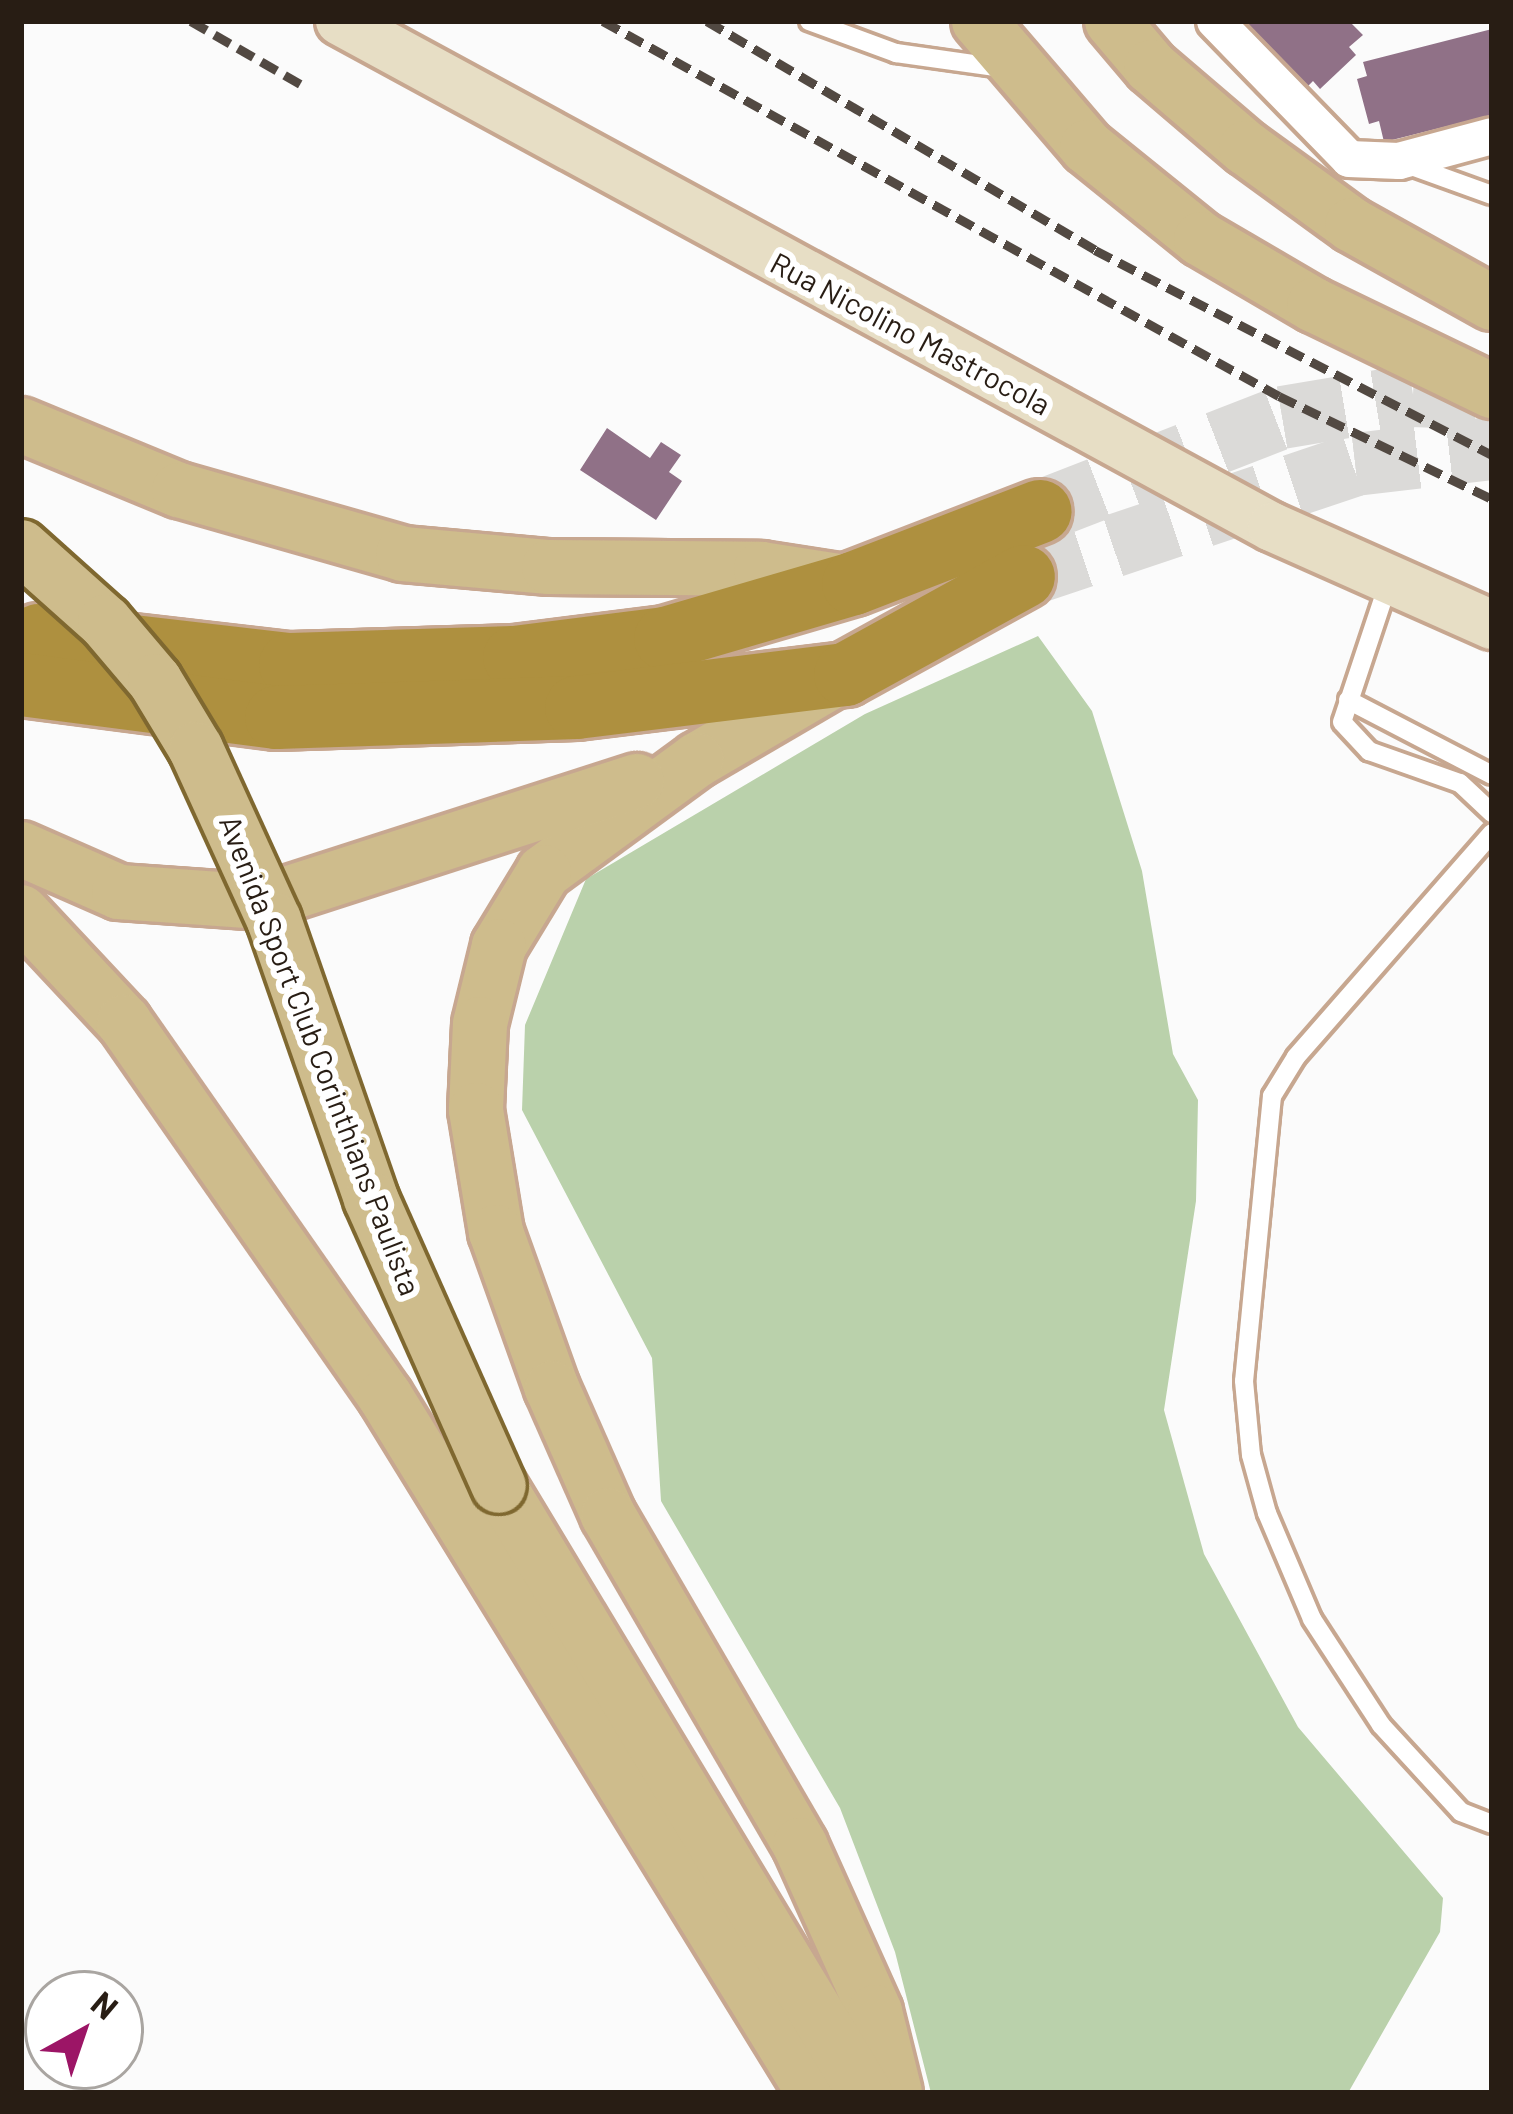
<!DOCTYPE html>
<style>
body{margin:0}
#map{position:relative;width:1513px;height:2114px;overflow:hidden;background:#fbfbfb;font-family:Barlow,sans-serif}
div>[style]{position:absolute}
.green>*{inset:0;background:#bad1ab}
.building>*{inset:0;background:#907187}
.highway-tunnel>*{height:63px;margin-top:-31.5px;transform-origin:0;background:repeating-linear-gradient(90deg,#dbdad8 0 63px,transparent 0 95px)}
.roads{filter:drop-shadow(3px 0 #c7a790) drop-shadow(-3px 0 #c7a790) drop-shadow(0 3px #c7a790) drop-shadow(0 -3px #c7a790)}
.lane>*{height:18px;margin:-9px;padding:0 9px;transform-origin:9px;border-radius:9px;background:#fff}
.street>*{height:36px;margin:-18px;padding:0 18px;transform-origin:18px;border-radius:18px;background:#fff}
.secondary>*{height:48px;margin:-24px;padding:0 24px;transform-origin:24px;border-radius:24px;background:#e7dec5}
.primary>*{height:54px;margin:-27px;padding:0 27px;transform-origin:27px;border-radius:27px;background:#cebc8c}
.highway>*{height:63px;margin:-31.5px;padding:0 31.5px;transform-origin:31.5px;border-radius:31.5px;background:#ae903f}
.rail>*{height:9px;margin-top:-4.5px;transform-origin:0;background:repeating-linear-gradient(90deg,#524942 0 18px,transparent 0 27px)}
.bridges{filter:drop-shadow(3px 0 #7f6830) drop-shadow(-3px 0 #7f6830) drop-shadow(0 3px #7f6830) drop-shadow(0 -3px #7f6830)}
.primary-bridge>*{height:54px;margin:-27px;padding:0 27px;transform-origin:27px;border-radius:27px;background:#cebc8c}
span{translate:-50% -50%;white-space:nowrap;text-align:center;line-height:1.15;-webkit-text-stroke:12px #fff;paint-order:stroke}
.street-label{font-size:30px;color:#281d14}
.frame{position:absolute;inset:0;border:24px solid #281d14;pointer-events:none}
.north{position:absolute;left:24px;top:1970px;width:120px;height:120px;box-sizing:border-box;background:#fff;border:3px solid #a9a5a1;border-radius:50%;rotate:40deg;font-size:33px;font-weight:700;line-height:48px;text-align:center;color:#281d14}
.north::after{content:'';display:block;margin:auto;width:42px;height:54px;background:#9c1566;clip-path:polygon(50% 0,100% 100%,50% 72%,0 100%)}
</style>
<div id="map">
<div class="green">
<i style="clip-path:polygon(1038px 636px,1092px 711px,1142px 871px,1173px 1054px,1198px 1100px,1196px 1201px,1164px 1410px,1204px 1554px,1298px 1727px,1443px 1898px,1440px 1932px,1348px 2093px,931px 2093px,895px 1952px,840px 1808px,661px 1501px,652px 1358px,522px 1110px,525px 1025px,586px 879px,865px 714px)"></i>
</div>
<div class="building">
<i style="clip-path:polygon(1235px 21px,1349px 21px,1363px 35px,1349px 47px,1356px 55px,1320px 89px,1313px 81px,1302px 92px)"></i>
<i style="clip-path:polygon(1492px 29px,1492px 115px,1384px 142px,1379px 121px,1369px 124px,1357px 79px,1367px 76px,1363px 62px)"></i>
<i style="clip-path:polygon(607px 428px,650px 458px,661px 442px,681px 455px,669px 472px,682px 481px,656px 520px,580px 470px)"></i>
</div>
<div class="highway-tunnel">
<i style="left:1040px;top:511px;width:260px;rotate:-21.2deg"></i>
<i style="left:1282px;top:417px;width:133px;rotate:-9.5deg"></i>
<i style="left:1413px;top:395px;width:79px;rotate:2.2deg"></i>
<i style="left:1023px;top:576px;width:350px;rotate:-18.6deg"></i>
<i style="left:1355px;top:464px;width:138px;rotate:-6.7deg"></i>
</div>
<div class="roads">
<div class="lane">
<i style="left:809px;top:21px;width:93px;rotate:20.2deg"></i>
<i style="left:896px;top:53px;width:106px;rotate:8.1deg"></i>
<i style="left:1409px;top:165px;width:88px;rotate:19.9deg"></i>
<i style="left:1388px;top:584px;width:145px;rotate:108.4deg"></i>
<i style="left:1342px;top:722px;width:40px;rotate:47deg"></i>
<i style="left:1369px;top:751px;width:96px;rotate:19.4deg"></i>
<i style="left:1460px;top:783px;width:44px;rotate:43.2deg"></i>
<i style="left:1348px;top:700px;width:162px;rotate:27.5deg"></i>
<i style="left:1492px;top:833px;width:298px;rotate:131.2deg"></i>
<i style="left:1296px;top:1057px;width:46px;rotate:121.6deg"></i>
<i style="left:1272px;top:1096px;width:286px;rotate:95.6deg"></i>
<i style="left:1244px;top:1381px;width:74px;rotate:84.6deg"></i>
<i style="left:1251px;top:1455px;width:60px;rotate:74.6deg"></i>
<i style="left:1267px;top:1513px;width:115px;rotate:67deg"></i>
<i style="left:1312px;top:1619px;width:126px;rotate:56.9deg"></i>
<i style="left:1381px;top:1725px;width:118px;rotate:47.4deg"></i>
<i style="left:1461px;top:1812px;width:33px;rotate:21deg"></i>
</div>
<div class="street">
<i style="left:1215px;top:21px;width:192px;rotate:45.8deg"></i>
<i style="left:1349px;top:159px;width:50px;rotate:2.3deg"></i>
<i style="left:1399px;top:161px;width:96px;rotate:-15deg"></i>
</div>
<div class="secondary">
<i style="left:340px;top:21px;width:1060px;rotate:28.5deg"></i>
<i style="left:1272px;top:527px;width:241px;rotate:24deg"></i>
</div>
<div class="primary">
<i style="left:979px;top:21px;width:166px;rotate:49.4deg"></i>
<i style="left:1087px;top:147px;width:146px;rotate:38.9deg"></i>
<i style="left:1201px;top:239px;width:131px;rotate:30.3deg"></i>
<i style="left:1314px;top:305px;width:198px;rotate:25.8deg"></i>
<i style="left:1112px;top:21px;width:60px;rotate:49.7deg"></i>
<i style="left:1151px;top:67px;width:125px;rotate:40.5deg"></i>
<i style="left:1246px;top:148px;width:131px;rotate:36deg"></i>
<i style="left:1352px;top:225px;width:160px;rotate:29.1deg"></i>
<i style="left:21px;top:425px;width:171px;rotate:22.4deg"></i>
<i style="left:179px;top:490px;width:233px;rotate:15.9deg"></i>
<i style="left:403px;top:554px;width:147px;rotate:5.1deg"></i>
<i style="left:549px;top:567px;width:212px;rotate:0.5deg"></i>
<i style="left:761px;top:569px;width:91px;rotate:8.8deg"></i>
<i style="left:839px;top:677px;width:164px;rotate:149.7deg"></i>
<i style="left:697px;top:760px;width:190px;rotate:143.8deg"></i>
<i style="left:544px;top:872px;width:87px;rotate:121.3deg"></i>
<i style="left:499px;top:946px;width:80px;rotate:103.7deg"></i>
<i style="left:480px;top:1024px;width:86px;rotate:92.7deg"></i>
<i style="left:476px;top:1110px;width:124px;rotate:80.7deg"></i>
<i style="left:496px;top:1232px;width:166px;rotate:70.3deg"></i>
<i style="left:552px;top:1388px;width:139px;rotate:66.2deg"></i>
<i style="left:608px;top:1515px;width:382px;rotate:59.8deg"></i>
<i style="left:800px;top:1845px;width:183px;rotate:65.8deg"></i>
<i style="left:875px;top:2012px;width:83px;rotate:76.1deg"></i>
<i style="left:21px;top:849px;width:107px;rotate:23.7deg"></i>
<i style="left:119px;top:892px;width:143px;rotate:4deg"></i>
<i style="left:262px;top:902px;width:394px;rotate:-17.9deg"></i>
<i style="left:21px;top:912px;width:151px;rotate:46.9deg"></i>
<i style="left:124px;top:1022px;width:456px;rotate:55.1deg"></i>
<i style="left:385px;top:1396px;width:818px;rotate:58.39deg"></i>
<i style="left:499px;top:1486px;width:709px;rotate:58.91deg"></i>
</div>
<div class="highway">
<i style="left:38px;top:635px;width:254px;rotate:6.6deg"></i>
<i style="left:290px;top:664px;width:224px;rotate:-1.8deg"></i>
<i style="left:514px;top:657px;width:152px;rotate:-7.2deg"></i>
<i style="left:665px;top:638px;width:196px;rotate:-16.3deg"></i>
<i style="left:853px;top:583px;width:200px;rotate:-21.1deg"></i>
<i style="left:21px;top:684px;width:257px;rotate:7.4deg"></i>
<i style="left:276px;top:717px;width:300px;rotate:-1.9deg"></i>
<i style="left:576px;top:707px;width:271px;rotate:-7deg"></i>
<i style="left:845px;top:674px;width:203px;rotate:-28.8deg"></i>
</div>
</div>
<div class="rail">
<i style="left:191px;top:21px;width:130px;rotate:29.9deg"></i>
<i style="left:603px;top:21px;width:773px;rotate:29.02deg"></i>
<i style="left:1279px;top:396px;width:237px;rotate:25.8deg"></i>
<i style="left:707px;top:21px;width:451px;rotate:30.5deg"></i>
<i style="left:1095px;top:250px;width:447px;rotate:27.3deg"></i>
</div>
<div class="bridges">
<div class="primary-bridge">
<i style="left:21px;top:547px;width:113px;rotate:41.8deg"></i>
<i style="left:105px;top:622px;width:77px;rotate:49.7deg"></i>
<i style="left:155px;top:681px;width:79px;rotate:58.9deg"></i>
<i style="left:196px;top:749px;width:188px;rotate:65.5deg"></i>
<i style="left:274px;top:920px;width:295px;rotate:70.8deg"></i>
<i style="left:371px;top:1199px;width:314px;rotate:66deg"></i>
</div>
</div>
<div class="street-label">
<span style="left:911px;top:333px;rotate:28deg">Rua Nicolino Mastrocola</span>
<span style="left:321px;top:1055px;rotate:69deg">Avenida Sport Club Corinthians Paulista</span>
</div>
<div class="frame"></div>
<div class="north">N</div>
</div>
